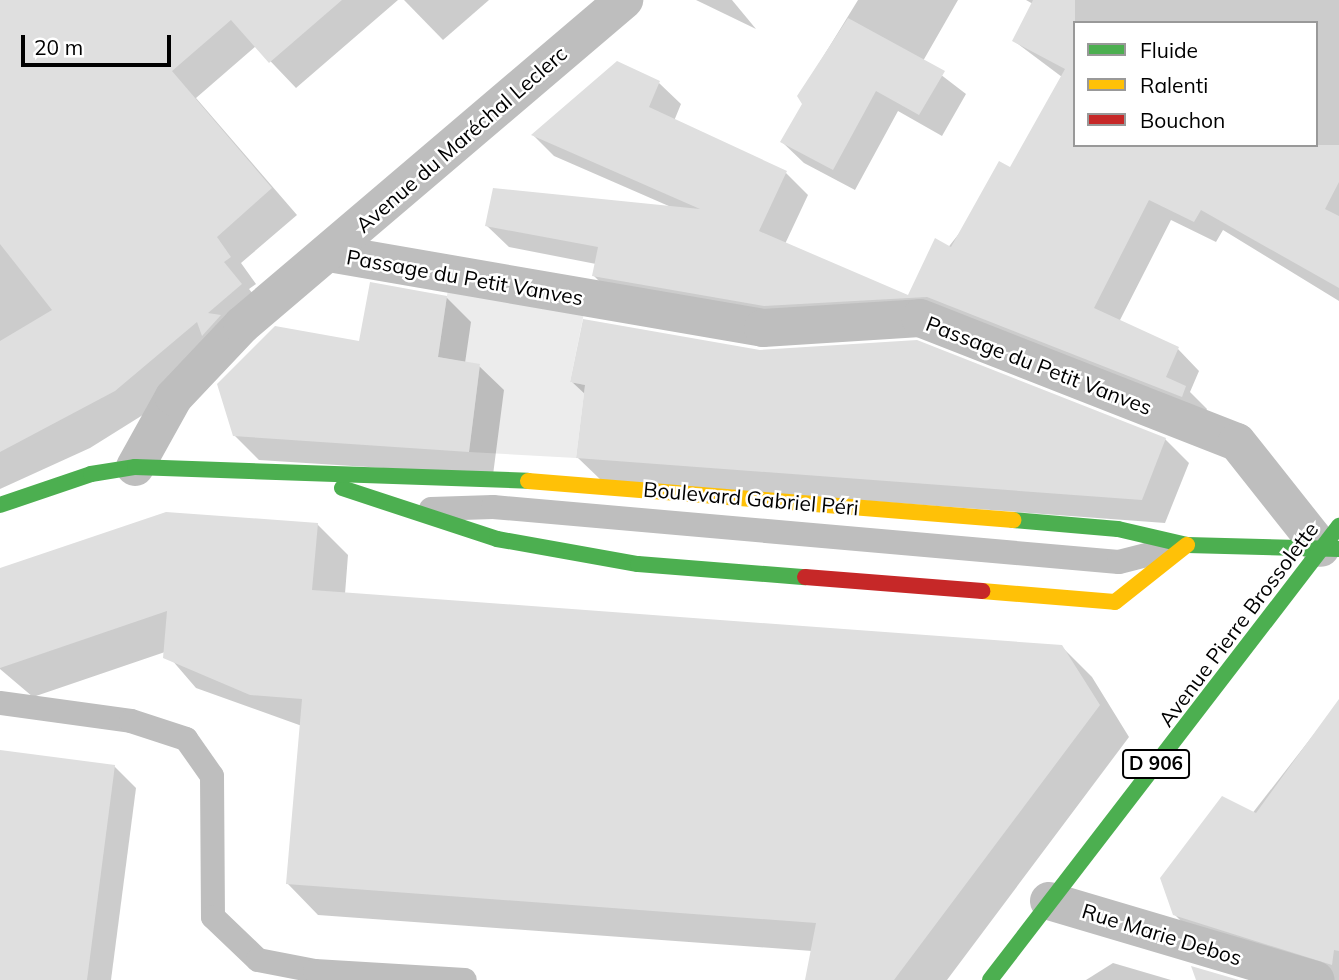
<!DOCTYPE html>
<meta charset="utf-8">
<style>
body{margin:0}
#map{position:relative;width:1339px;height:980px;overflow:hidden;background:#fff;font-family:Mulish,sans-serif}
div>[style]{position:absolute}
.green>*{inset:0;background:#ececec}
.shadow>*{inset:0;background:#0003}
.building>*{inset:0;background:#dfdfdf}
.lane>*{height:24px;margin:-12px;padding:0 12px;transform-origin:12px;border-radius:12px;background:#bebebe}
.street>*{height:38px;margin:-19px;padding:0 19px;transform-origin:19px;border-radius:19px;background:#bebebe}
.fast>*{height:16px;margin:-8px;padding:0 8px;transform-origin:8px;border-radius:8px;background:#4caf50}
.slow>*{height:16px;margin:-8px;padding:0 8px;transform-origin:8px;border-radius:8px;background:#ffc107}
.jam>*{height:16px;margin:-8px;padding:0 8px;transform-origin:8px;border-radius:8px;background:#c62828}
span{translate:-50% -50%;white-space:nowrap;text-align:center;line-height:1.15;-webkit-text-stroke:5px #fff;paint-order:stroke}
.shield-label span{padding:2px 5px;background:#fff;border:2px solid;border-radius:5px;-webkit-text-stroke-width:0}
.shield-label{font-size:19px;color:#000;font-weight:700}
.street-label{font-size:21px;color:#000}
.legend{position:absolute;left:1073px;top:21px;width:245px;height:126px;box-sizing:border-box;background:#fff;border:2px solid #999;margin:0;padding:9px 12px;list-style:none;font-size:21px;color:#000}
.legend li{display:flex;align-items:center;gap:14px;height:35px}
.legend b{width:35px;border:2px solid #999}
.scale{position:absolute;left:21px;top:35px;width:150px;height:32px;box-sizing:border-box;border:4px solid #000;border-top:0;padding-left:9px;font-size:21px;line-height:24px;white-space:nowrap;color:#000;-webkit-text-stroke:5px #fff;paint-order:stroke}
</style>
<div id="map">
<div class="green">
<i style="clip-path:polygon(448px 289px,584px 313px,570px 382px,585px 385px,576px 458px,469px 452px,480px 365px,438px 357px)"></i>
</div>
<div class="shadow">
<i style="clip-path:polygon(0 0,398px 0,296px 88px,256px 46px,196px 98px,297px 215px,241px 263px,256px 284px,249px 289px,267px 311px,146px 413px,90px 448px,0 489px)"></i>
<i style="clip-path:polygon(404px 0,489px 0,443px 40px)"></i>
<i style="clip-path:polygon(696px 0,732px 0,756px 29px)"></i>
<i style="clip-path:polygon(858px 0,958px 0,923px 61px,966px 94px,942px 136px,898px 111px,855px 190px,804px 163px,782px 142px,804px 104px,799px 96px)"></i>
<i style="clip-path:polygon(evenodd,1026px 0,1339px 0,1339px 301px,1223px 230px,1216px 242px,1171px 220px,1119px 322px,1178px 349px,1199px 371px,1190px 392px,1207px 409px,1203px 417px,951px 319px,787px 327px,615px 297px,594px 276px,596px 264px,509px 247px,487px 226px,671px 207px,554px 156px,533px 135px,659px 83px,681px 104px,674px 121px,786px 173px,808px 195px,785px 244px,909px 297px,1010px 169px,1062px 77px,1014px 41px,1033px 4px,1026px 0,1075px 23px,1316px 23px,1316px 145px,1075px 145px,1075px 23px)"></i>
<i style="clip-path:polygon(446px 297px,471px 322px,465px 363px,479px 366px,504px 390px,493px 475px,259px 460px,234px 435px,361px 343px)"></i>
<i style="clip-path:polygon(572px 382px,1165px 439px,1189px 463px,1165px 523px,602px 481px,578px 458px,586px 395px)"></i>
<i style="clip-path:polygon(317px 524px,348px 555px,345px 594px,1061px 646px,1092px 677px,1129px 737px,947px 980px,817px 980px,812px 951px,318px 915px,288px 884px,302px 726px,196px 688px,165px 652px,33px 697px,0 669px,0 570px)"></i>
<i style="clip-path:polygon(1339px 702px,1339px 980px,1312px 980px,1208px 948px,1174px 914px)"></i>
<i style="clip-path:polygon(0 752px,114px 766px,136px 788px,111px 980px,0 980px)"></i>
<i style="clip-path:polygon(1113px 963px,1171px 980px,1086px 980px)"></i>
</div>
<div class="building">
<i style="clip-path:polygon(0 0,342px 0,269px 63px,231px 20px,172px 71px,272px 188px,217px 237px,231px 257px,224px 262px,242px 284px,208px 313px,221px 315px,202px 336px,197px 322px,115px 391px,0 452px,0 341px,52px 310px,0 244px)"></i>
<i style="clip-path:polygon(1033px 0,1075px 0,1075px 145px,1339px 145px,1339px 182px,1325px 209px,1339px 216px,1339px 288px,1201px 210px,1194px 222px,1149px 200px,1094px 308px,1179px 347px,1166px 377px,1186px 386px,1182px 397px,927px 297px,764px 306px,592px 276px,598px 247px,485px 226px,493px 188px,700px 209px,531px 135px,617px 61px,660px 81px,649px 107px,787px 171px,759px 231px,908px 295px,935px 238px,951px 247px,999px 161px,1010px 167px,1065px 69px,1012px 41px)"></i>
<i style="clip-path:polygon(848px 18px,945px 71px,919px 115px,876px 91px,833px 170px,780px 142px,802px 104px,797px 96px)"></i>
<i style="clip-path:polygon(370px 282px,447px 296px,438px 357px,480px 364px,469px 452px,233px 436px,217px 384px,275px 326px,359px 341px)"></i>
<i style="clip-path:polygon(583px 319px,760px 350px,917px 340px,1166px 438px,1142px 500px,576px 458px,585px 385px,570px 382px)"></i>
<i style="clip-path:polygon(166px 512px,318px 523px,312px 590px,1062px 645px,1100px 705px,894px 980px,805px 980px,816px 923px,286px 884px,302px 699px,250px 695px,163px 658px,167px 611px,0 668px,0 568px)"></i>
<i style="clip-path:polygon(1339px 699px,1339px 951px,1334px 950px,1332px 965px,1173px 915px,1160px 878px,1222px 796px,1256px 813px)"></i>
<i style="clip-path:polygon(0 750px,115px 765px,87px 980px,0 980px)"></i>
<i style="clip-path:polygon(1191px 966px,1239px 980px,1196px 980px)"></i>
</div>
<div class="lane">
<i style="left:431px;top:509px;width:62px;rotate:-1.8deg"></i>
<i style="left:493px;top:507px;width:628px;rotate:5.02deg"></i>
<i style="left:1119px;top:562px;width:57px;rotate:-14.3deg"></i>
<i style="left:0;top:703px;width:132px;rotate:7.8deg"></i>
<i style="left:131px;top:721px;width:58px;rotate:18.1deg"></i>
<i style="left:186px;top:739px;width:45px;rotate:54.9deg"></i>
<i style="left:212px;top:776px;width:141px;rotate:89.6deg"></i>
<i style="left:213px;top:917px;width:62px;rotate:43.7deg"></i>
<i style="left:258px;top:960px;width:58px;rotate:10.9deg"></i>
<i style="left:315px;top:971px;width:150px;rotate:3.4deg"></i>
</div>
<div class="street">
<i style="left:329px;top:253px;width:440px;rotate:9.8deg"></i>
<i style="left:763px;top:328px;width:157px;rotate:-3.6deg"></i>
<i style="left:920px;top:318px;width:340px;rotate:21.4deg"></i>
<i style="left:1237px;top:442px;width:135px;rotate:51.6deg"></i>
<i style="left:135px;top:467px;width:80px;rotate:-60.9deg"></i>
<i style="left:174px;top:397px;width:99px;rotate:-46.6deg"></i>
<i style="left:242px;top:325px;width:502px;rotate:-40.39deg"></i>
<i style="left:1049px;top:901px;width:278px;rotate:16.5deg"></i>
</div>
<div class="fast">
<i style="left:342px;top:488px;width:163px;rotate:18.2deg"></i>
<i style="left:497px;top:539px;width:143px;rotate:10.1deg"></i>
<i style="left:638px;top:564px;width:168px;rotate:4.5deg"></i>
<i style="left:0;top:505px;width:96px;rotate:-18.8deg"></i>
<i style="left:91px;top:474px;width:45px;rotate:-9deg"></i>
<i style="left:135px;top:467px;width:393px;rotate:2deg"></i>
<i style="left:1013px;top:520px;width:105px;rotate:4.9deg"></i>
<i style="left:1118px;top:529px;width:71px;rotate:13.1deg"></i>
<i style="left:1187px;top:545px;width:152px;rotate:1.5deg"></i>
<i style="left:990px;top:980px;width:573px;rotate:-52.45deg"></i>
</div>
<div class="slow">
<i style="left:528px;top:481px;width:487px;rotate:4.6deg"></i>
<i style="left:982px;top:591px;width:133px;rotate:4.7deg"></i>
<i style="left:1115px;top:602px;width:92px;rotate:-38.4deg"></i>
</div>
<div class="jam">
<i style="left:805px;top:577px;width:178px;rotate:4.5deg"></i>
</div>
<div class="shield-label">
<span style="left:1156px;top:764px">D 906</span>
</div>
<div class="street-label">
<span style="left:461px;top:139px;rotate:-41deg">Avenue du Maréchal Leclerc</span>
<span style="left:465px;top:277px;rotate:10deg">Passage du Petit Vanves</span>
<span style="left:1039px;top:365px;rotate:21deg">Passage du Petit Vanves</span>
<span style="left:751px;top:498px;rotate:5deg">Boulevard Gabriel Péri</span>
<span style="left:1238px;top:624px;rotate:-53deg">Avenue Pierre Brossolette</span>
<span style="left:1162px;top:934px;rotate:17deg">Rue Marie Debos</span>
</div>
<ul class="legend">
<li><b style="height:9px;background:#4caf50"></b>Fluide</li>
<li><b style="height:9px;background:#ffc107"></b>Ralenti</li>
<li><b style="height:9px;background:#c62828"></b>Bouchon</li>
</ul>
<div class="scale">20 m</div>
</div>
